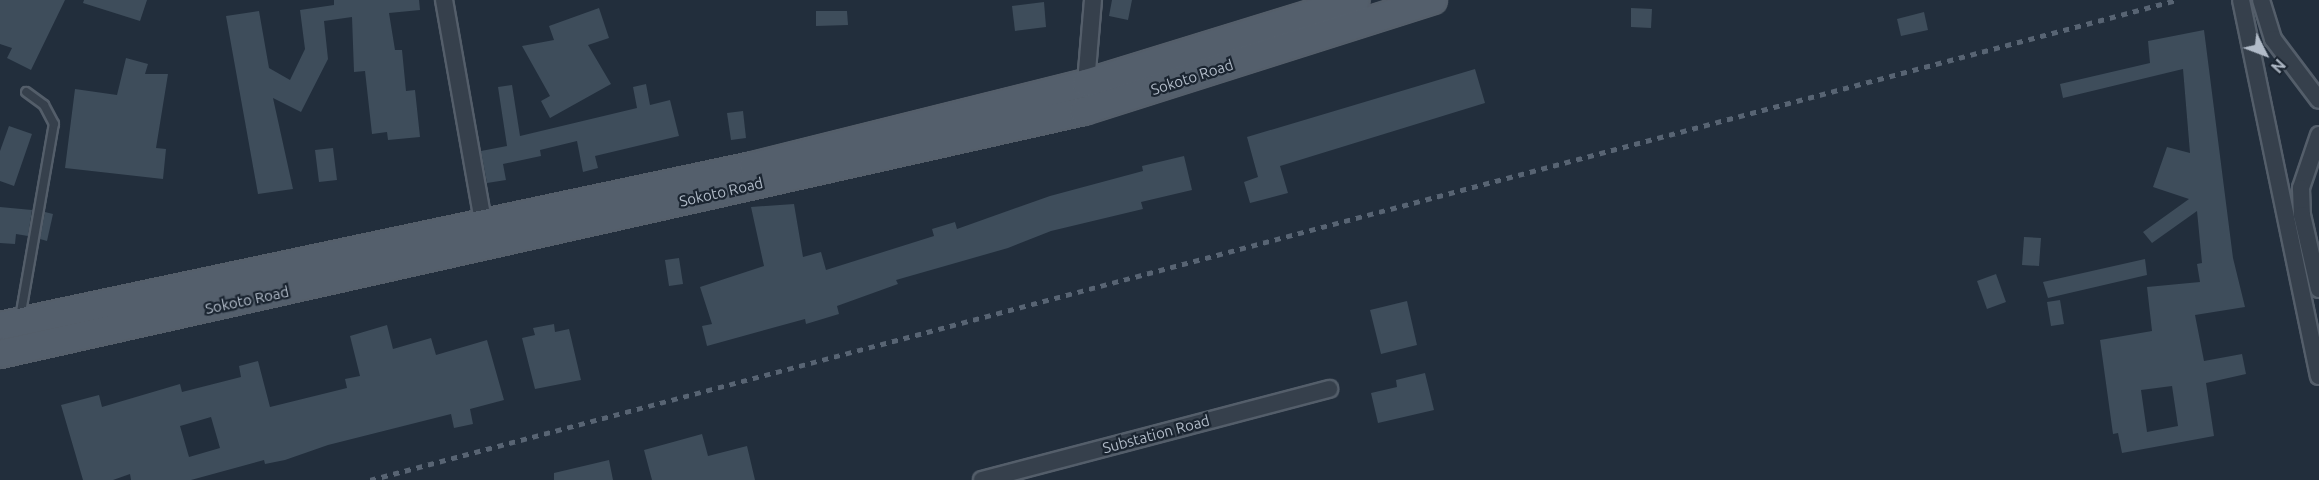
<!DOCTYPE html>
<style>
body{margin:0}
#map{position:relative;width:2319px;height:480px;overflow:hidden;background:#222e3c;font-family:Ubuntu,sans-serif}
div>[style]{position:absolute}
.building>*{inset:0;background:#3e4d5b}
.roads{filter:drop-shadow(2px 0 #545e6a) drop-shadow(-2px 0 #545e6a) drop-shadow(0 2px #545e6a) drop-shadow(0 -2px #545e6a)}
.lane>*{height:8px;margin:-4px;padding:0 4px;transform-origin:4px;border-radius:4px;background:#36404c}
.street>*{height:16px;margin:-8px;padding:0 8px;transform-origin:8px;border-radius:8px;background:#36404c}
.primary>*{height:26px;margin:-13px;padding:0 13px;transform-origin:13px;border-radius:13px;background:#545f6c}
.rail>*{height:4.5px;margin-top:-2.25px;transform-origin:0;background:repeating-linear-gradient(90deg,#586473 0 6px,transparent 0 12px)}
span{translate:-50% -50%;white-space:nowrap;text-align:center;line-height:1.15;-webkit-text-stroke:4.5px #1b2531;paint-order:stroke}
.street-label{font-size:15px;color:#b1bbc8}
.north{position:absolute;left:2235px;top:24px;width:60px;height:60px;-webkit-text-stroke:4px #1b2531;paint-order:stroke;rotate:132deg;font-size:16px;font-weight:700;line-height:24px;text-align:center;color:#b1bbc8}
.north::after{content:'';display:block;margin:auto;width:21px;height:27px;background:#b1bbc8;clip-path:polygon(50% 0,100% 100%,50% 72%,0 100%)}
</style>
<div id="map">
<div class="building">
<i style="clip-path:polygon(0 0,65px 0,31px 70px,7px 58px,12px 48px,0 44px)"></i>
<i style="clip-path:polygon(84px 0,147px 0,140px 21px,83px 3px)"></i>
<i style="clip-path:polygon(334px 0,419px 0,420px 10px,389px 13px,395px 50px,402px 50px,406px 91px,415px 90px,420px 137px,388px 140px,387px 132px,372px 134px,365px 71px,354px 72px,352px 17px,324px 21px,328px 59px,301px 112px,273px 98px,293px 189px,258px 194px,226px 16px,259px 11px,269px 68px,290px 80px,305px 49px,300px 10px,334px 5px)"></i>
<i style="clip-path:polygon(1112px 0,1132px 0,1128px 20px,1109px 16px)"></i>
<i style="clip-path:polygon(1044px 2px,1046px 27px,1015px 31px,1012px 6px)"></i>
<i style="clip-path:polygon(599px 8px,609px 38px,588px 45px,611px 84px,550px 118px,541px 101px,550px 96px,522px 46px,554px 40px,549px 26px)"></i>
<i style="clip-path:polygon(1631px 8px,1652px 9px,1651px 28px,1631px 27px)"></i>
<i style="clip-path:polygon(816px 11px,847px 11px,848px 25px,816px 26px)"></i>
<i style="clip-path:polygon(1924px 12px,1928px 30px,1901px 36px,1897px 19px)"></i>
<i style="clip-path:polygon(evenodd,2204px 30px,2233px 258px,2245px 307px,2195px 315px,2204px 361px,2242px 354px,2246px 374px,2206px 383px,2214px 436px,2122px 453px,2118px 433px,2113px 434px,2100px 340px,2152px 331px,2147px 287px,2200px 282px,2197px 264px,2202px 263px,2197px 211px,2152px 243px,2143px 232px,2189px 199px,2153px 187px,2167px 147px,2190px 153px,2183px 69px,2063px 98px,2060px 84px,2150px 63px,2148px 41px,2204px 30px,2172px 386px,2178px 426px,2147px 432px,2141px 390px,2172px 386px)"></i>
<i style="clip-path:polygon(126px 58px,148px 64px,145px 74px,168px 74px,156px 148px,166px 149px,163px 179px,65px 168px,75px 89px,117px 95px)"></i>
<i style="clip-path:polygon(1475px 69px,1485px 103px,1280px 166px,1288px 193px,1250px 203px,1244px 182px,1258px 177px,1247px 137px)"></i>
<i style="clip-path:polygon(646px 84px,650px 105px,670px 100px,679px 136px,595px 156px,598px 168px,583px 172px,577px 141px,540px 150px,541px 156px,503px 164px,506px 180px,487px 183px,481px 151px,507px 146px,498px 87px,512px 85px,520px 136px,637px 108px,633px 87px)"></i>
<i style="clip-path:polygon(743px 111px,746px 138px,731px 140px,727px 113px)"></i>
<i style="clip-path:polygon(9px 126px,32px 134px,14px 186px,0 181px,0 151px)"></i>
<i style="clip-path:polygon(333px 148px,337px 180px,319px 182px,315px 150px)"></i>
<i style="clip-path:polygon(1184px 156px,1192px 190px,1141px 202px,1143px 209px,1051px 231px,1008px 248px,896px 280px,898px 284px,837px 306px,839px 314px,806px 324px,805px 319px,707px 346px,702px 326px,712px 324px,700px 287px,764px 266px,751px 207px,794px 204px,803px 257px,821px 252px,826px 270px,934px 236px,932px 229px,955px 222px,957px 229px,1050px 196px,1143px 171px,1142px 166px)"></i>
<i style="clip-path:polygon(0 207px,32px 210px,28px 236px,16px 234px,15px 244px,0 243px)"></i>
<i style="clip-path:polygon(45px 212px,53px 214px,47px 241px,40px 239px)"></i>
<i style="clip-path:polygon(2024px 237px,2041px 238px,2039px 266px,2022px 265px)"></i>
<i style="clip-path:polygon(679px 258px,683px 284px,669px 286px,665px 260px)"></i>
<i style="clip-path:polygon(2145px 259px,2147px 275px,2048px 298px,2043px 282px)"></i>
<i style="clip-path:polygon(1996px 274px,2006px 302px,1987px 309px,1977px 281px)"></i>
<i style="clip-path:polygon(2060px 300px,2064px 324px,2051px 326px,2047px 302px)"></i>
<i style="clip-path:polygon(1407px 301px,1417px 345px,1381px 354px,1370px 310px)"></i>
<i style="clip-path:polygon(554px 324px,555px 332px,569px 329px,581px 380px,535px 389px,522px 338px,535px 335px,533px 328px)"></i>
<i style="clip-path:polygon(evenodd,387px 325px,393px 349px,431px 338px,436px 355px,487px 340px,504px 400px,470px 409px,473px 424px,454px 428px,451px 414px,328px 445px,285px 460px,265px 464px,264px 460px,191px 480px,131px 480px,130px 474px,113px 480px,83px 480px,61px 405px,99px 395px,102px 407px,180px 384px,182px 392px,241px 377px,239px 366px,258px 361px,270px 407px,347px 388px,345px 379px,360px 376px,350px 336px,387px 325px,211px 417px,220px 448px,189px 457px,180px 426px,211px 417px)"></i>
<i style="clip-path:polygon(1425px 373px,1434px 410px,1378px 423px,1371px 393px,1397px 387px,1396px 380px)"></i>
<i style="clip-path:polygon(702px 434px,708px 456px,747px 446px,755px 480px,652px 480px,644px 450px)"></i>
<i style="clip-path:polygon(609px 460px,613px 480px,554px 480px,554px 473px)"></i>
</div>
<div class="roads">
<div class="lane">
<i style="left:20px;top:318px;width:197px;rotate:-80.1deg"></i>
<i style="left:54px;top:124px;width:21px;rotate:-118deg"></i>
<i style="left:44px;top:105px;width:22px;rotate:-144deg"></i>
</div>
<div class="street">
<i style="left:444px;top:0;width:230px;rotate:80deg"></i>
<i style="left:2241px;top:0;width:384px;rotate:78.3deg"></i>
<i style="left:2261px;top:0;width:41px;rotate:72.9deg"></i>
<i style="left:2273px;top:39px;width:76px;rotate:53deg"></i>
<i style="left:1086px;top:83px;width:83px;rotate:-85.2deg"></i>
<i style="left:2319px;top:135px;width:56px;rotate:108.8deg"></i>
<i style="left:2301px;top:188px;width:27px;rotate:88deg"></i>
<i style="left:2302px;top:215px;width:76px;rotate:77.1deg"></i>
<i style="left:982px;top:480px;width:359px;rotate:-14.7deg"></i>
</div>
<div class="primary">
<i style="left:0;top:326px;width:770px;rotate:-12deg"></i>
<i style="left:753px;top:166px;width:343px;rotate:-14deg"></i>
<i style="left:1086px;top:83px;width:282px;rotate:-17.1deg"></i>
<i style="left:0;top:354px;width:1111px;rotate:-12.64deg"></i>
<i style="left:1084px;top:111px;width:366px;rotate:-17.6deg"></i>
</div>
</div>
<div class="rail">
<i style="left:370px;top:480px;width:1869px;rotate:-14.88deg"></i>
</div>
<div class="street-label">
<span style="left:1192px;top:77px;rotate:-18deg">Sokoto Road</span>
<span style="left:721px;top:192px;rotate:-13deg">Sokoto Road</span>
<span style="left:247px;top:300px;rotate:-12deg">Sokoto Road</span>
<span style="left:1156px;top:434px;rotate:-15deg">Substation Road</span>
</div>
<div class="north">N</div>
</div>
